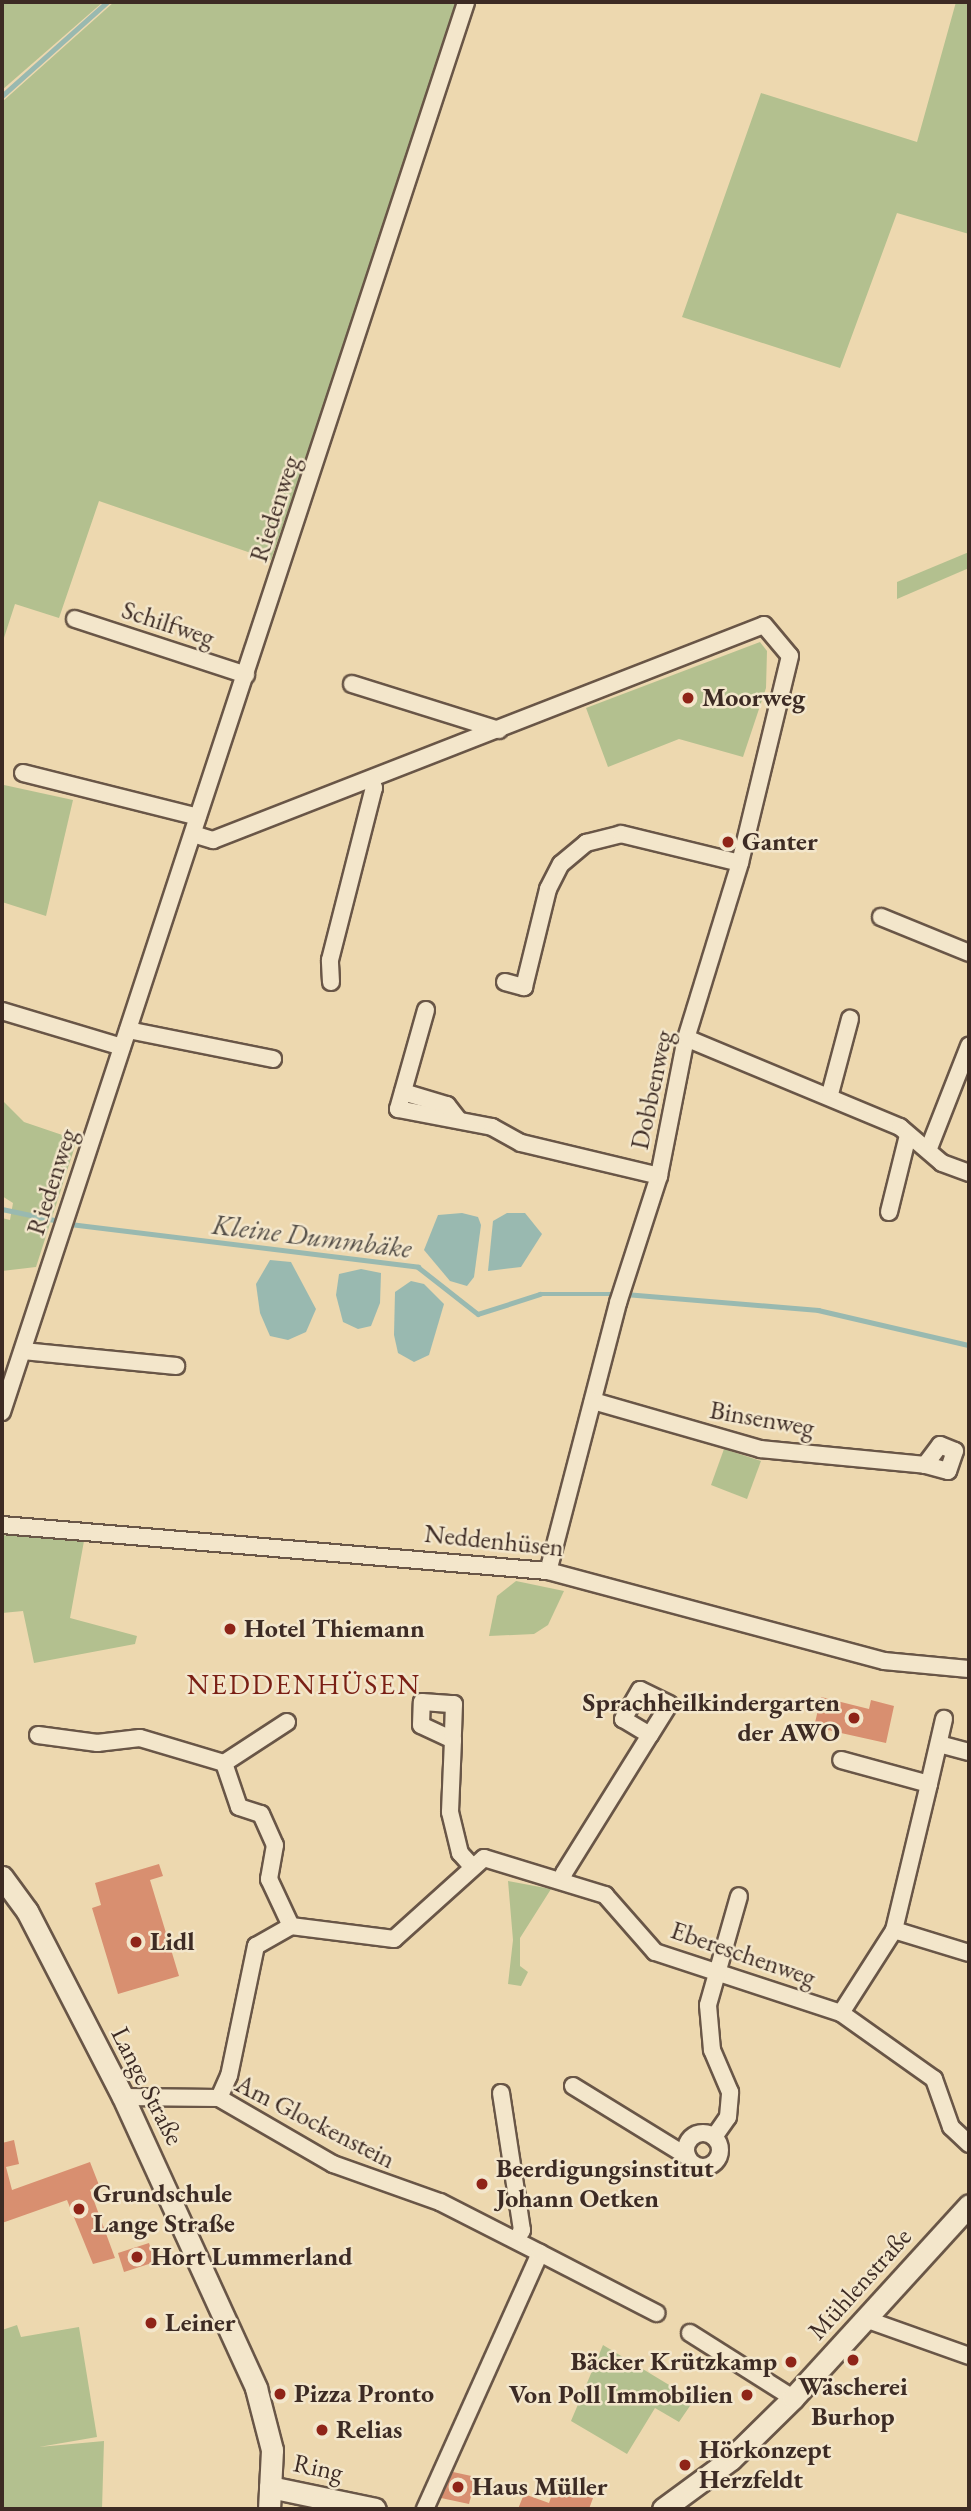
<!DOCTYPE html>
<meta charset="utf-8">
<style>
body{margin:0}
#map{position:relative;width:971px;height:2511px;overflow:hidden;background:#edd8af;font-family:"EB Garamond",serif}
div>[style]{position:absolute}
.green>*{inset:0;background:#b3c08f}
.water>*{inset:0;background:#99b9b0}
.stream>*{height:4.5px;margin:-2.25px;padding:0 2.25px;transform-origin:2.25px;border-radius:2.25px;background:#99b9b0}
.building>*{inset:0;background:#d88f70}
.roads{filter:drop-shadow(2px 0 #695647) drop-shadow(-2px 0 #695647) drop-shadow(0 2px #695647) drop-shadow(0 -2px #695647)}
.street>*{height:16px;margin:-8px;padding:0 8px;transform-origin:8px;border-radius:8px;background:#f3e6cb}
.street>.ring{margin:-8px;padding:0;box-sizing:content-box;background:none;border:16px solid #f3e6cb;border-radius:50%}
.secondary>*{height:21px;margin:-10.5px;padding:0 10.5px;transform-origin:10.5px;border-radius:10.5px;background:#f3e6cb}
.dots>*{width:19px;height:19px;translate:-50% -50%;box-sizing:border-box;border:4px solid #f3e6cb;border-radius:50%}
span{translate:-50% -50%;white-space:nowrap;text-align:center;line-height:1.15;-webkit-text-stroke:5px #f3e6cb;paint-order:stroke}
.street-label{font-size:26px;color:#3d2b24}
.poi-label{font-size:26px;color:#3d2b24;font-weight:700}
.left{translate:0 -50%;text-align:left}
.right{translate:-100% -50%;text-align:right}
.water-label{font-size:28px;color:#544e47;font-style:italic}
.neighbourhood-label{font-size:28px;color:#7a1f14;letter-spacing:2px}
.frame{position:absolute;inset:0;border:4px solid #3d2b24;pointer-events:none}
</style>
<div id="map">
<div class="green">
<i style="clip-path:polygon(2px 2px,103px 2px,2px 90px)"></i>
<i style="clip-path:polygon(114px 2px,460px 2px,271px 560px,99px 501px,59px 618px,15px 604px,2px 644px,2px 102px)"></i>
<i style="clip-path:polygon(956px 2px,969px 2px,969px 234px,897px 213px,840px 368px,682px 317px,761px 93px,917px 142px)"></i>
<i style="clip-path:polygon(969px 552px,969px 568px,897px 599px,897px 582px)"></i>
<i style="clip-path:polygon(760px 642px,767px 651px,766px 688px,743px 757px,679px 739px,608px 767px,586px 708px)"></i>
<i style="clip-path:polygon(4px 785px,73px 800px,46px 916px,2px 902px)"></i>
<i style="clip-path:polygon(2px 1100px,24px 1122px,77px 1140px,36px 1267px,2px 1271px,2px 1218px,10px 1220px,13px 1203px,2px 1196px)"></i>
<i style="clip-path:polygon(724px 1449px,761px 1461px,747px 1499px,711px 1485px)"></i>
<i style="clip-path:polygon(2px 1535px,84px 1541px,70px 1618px,137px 1636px,135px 1644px,34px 1663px,23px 1611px,2px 1613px)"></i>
<i style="clip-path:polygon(516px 1581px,564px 1591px,548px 1625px,534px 1634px,489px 1636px,497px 1596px)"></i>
<i style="clip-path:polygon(508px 1881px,551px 1889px,520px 1938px,520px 1966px,528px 1972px,521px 1986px,508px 1984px,513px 1940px)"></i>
<i style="clip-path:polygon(17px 2325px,21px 2337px,79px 2327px,97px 2437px,39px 2447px,104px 2441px,102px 2509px,2px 2509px,2px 2330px)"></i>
<i style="clip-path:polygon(603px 2345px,694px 2400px,679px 2422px,655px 2408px,627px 2454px,571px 2421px)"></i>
</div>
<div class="water">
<i style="clip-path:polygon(462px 1213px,478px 1217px,481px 1225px,474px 1277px,467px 1286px,450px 1281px,424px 1250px,438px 1215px)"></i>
<i style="clip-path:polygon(507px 1213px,525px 1213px,542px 1234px,521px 1267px,488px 1271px,493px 1221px)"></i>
<i style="clip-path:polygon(270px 1260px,291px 1262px,316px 1309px,306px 1332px,288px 1340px,270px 1336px,260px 1313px,256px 1284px)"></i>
<i style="clip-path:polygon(361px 1269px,381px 1273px,380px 1303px,371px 1326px,358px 1329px,343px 1322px,336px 1295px,339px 1274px)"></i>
<i style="clip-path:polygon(411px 1281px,424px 1284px,444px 1304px,429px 1355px,414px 1362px,398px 1353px,394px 1335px,395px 1292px)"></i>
</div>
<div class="stream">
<i style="left:2px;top:96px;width:141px;rotate:-41.8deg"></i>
<i style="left:2px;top:1209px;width:58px;rotate:11.9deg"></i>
<i style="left:70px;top:1224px;width:351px;rotate:7deg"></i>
<i style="left:418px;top:1267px;width:76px;rotate:38.1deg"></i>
<i style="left:478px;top:1314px;width:65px;rotate:-17.9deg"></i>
<i style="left:540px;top:1294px;width:75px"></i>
<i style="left:625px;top:1294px;width:194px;rotate:4.7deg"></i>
<i style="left:818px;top:1310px;width:155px;rotate:13.1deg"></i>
</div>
<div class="building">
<i style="clip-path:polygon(821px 1697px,869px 1709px,871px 1700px,894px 1706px,886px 1743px,814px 1727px)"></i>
<i style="clip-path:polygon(159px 1864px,163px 1876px,150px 1880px,179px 1976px,118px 1994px,92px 1908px,101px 1905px,95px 1883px)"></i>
<i style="clip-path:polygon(14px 2140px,19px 2164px,6px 2167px,12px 2190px,90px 2162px,99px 2185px,90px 2190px,115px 2258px,93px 2264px,67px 2200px,2px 2223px,2px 2143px)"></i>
<i style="clip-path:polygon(149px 2243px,155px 2262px,124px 2272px,118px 2253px)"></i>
<i style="clip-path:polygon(453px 2472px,476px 2477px,469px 2504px,441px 2498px)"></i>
<i style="clip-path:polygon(558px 2477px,586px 2486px,583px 2494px,593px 2498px,589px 2509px,518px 2509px,524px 2494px,549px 2503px)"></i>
</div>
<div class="roads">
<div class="street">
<i style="left:75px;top:619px;width:180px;rotate:18.1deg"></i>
<i style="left:352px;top:684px;width:154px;rotate:17.4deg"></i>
<i style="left:23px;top:773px;width:180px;rotate:14.1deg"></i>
<i style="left:193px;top:834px;width:21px;rotate:17deg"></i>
<i style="left:213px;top:840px;width:591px;rotate:-21.32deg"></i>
<i style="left:764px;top:625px;width:40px;rotate:50deg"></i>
<i style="left:790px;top:656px;width:213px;rotate:103.6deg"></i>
<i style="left:740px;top:863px;width:183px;rotate:107.1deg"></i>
<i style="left:686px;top:1038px;width:141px;rotate:101.1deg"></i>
<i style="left:659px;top:1176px;width:133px;rotate:107.9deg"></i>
<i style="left:618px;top:1303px;width:277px;rotate:104.6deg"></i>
<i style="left:881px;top:917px;width:95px;rotate:22.2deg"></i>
<i style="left:331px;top:982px;width:22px;rotate:-93deg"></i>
<i style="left:330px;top:960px;width:178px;rotate:-75.7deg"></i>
<i style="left:374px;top:788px;width:9px;rotate:-117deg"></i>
<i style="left:505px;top:982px;width:20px;rotate:15deg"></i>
<i style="left:524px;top:987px;width:101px;rotate:-76.2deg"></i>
<i style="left:548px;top:889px;width:28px;rotate:-63deg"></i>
<i style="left:561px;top:864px;width:33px;rotate:-40deg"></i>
<i style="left:586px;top:843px;width:36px;rotate:-14deg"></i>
<i style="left:621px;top:834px;width:122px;rotate:13.7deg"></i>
<i style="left:426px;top:1010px;width:103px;rotate:105.8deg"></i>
<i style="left:398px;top:1109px;width:96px;rotate:10.8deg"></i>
<i style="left:492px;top:1127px;width:33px;rotate:29deg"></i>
<i style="left:521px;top:1143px;width:142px;rotate:13.4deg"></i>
<i style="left:2px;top:1011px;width:125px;rotate:16.7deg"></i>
<i style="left:128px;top:1030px;width:148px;rotate:11.3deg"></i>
<i style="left:686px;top:1038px;width:232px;rotate:22.6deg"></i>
<i style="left:900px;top:1127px;width:55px;rotate:40.6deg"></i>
<i style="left:942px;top:1163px;width:29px;rotate:20deg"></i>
<i style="left:403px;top:1092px;width:46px;rotate:16.5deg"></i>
<i style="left:447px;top:1105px;width:18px;rotate:52deg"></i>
<i style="left:830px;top:1094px;width:78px;rotate:-75.1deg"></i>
<i style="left:929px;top:1148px;width:110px;rotate:-68.6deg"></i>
<i style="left:889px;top:1212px;width:75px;rotate:-76.1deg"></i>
<i style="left:23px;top:1351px;width:154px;rotate:5.6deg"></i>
<i style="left:593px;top:1401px;width:174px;rotate:16deg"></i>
<i style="left:760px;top:1449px;width:166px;rotate:5.5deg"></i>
<i style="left:2px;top:1412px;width:1484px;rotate:-71.78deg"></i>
<i style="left:940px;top:1445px;width:16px;rotate:22deg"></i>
<i style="left:955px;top:1451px;width:21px;rotate:109deg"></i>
<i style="left:948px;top:1471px;width:24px;rotate:-165deg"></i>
<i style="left:925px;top:1465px;width:25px;rotate:-53deg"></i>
<i style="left:2px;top:1525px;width:548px;rotate:4.82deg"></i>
<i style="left:548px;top:1571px;width:348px;rotate:15deg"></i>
<i style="left:884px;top:1661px;width:85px;rotate:5.4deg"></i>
<i style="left:287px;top:1722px;width:75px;rotate:146.9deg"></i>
<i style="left:224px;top:1763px;width:46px;rotate:71.2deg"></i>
<i style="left:239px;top:1807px;width:23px;rotate:18deg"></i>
<i style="left:261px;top:1814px;width:34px;rotate:66deg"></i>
<i style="left:275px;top:1845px;width:35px;rotate:100deg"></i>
<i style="left:269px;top:1879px;width:52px;rotate:64.9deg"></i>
<i style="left:38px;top:1735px;width:60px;rotate:7.7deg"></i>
<i style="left:97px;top:1743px;width:43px;rotate:-6.6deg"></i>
<i style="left:140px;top:1738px;width:88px;rotate:16.6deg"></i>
<i style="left:453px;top:1740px;width:35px;rotate:-155deg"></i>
<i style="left:421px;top:1725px;width:23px;rotate:-88deg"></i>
<i style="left:422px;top:1702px;width:32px;rotate:4deg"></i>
<i style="left:454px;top:1704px;width:36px;rotate:92deg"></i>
<i style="left:453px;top:1740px;width:72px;rotate:92.4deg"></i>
<i style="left:450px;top:1812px;width:42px;rotate:76.3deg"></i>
<i style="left:460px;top:1853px;width:15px;rotate:48deg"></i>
<i style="left:939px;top:1744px;width:31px;rotate:15deg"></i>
<i style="left:929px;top:1784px;width:67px;rotate:-77deg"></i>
<i style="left:562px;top:1880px;width:7px;rotate:-74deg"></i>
<i style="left:564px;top:1873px;width:163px;rotate:-58.1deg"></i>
<i style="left:650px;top:1735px;width:36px;rotate:-58deg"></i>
<i style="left:669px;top:1704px;width:32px;rotate:-154deg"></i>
<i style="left:640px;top:1690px;width:34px;rotate:120deg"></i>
<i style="left:623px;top:1719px;width:31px;rotate:31deg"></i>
<i style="left:894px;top:1930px;width:78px;rotate:17deg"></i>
<i style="left:841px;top:2013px;width:98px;rotate:-57.4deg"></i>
<i style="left:894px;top:1930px;width:150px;rotate:-76.5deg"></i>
<i style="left:929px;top:1784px;width:91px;rotate:-164.7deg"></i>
<i style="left:573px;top:2086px;width:134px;rotate:31.6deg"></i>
<i style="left:501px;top:2093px;width:139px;rotate:81.3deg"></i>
<i style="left:522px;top:2230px;width:10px;rotate:119deg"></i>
<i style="left:123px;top:2097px;width:96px;rotate:0.6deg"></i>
<i style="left:219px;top:2098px;width:132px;rotate:30.1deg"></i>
<i style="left:333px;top:2164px;width:114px;rotate:19.6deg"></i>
<i style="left:440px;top:2202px;width:112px;rotate:27deg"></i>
<i style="left:540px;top:2253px;width:281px;rotate:114.2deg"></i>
<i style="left:219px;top:2098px;width:24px;rotate:-66deg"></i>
<i style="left:229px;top:2076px;width:133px;rotate:-78.3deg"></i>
<i style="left:256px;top:1946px;width:40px;rotate:-29.7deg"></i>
<i style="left:291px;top:1926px;width:104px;rotate:7.2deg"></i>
<i style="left:394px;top:1939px;width:121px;rotate:-42deg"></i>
<i style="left:484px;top:1858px;width:127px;rotate:17deg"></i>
<i style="left:605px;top:1895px;width:76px;rotate:48.7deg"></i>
<i style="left:655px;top:1952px;width:196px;rotate:18.2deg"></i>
<i style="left:841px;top:2013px;width:114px;rotate:35.4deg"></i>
<i style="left:934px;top:2079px;width:51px;rotate:70.5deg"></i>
<i style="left:951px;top:2127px;width:25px;rotate:43deg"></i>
<i class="ring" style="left:686px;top:2133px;width:18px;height:18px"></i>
<i style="left:714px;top:2137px;width:24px;rotate:-55deg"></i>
<i style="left:728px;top:2117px;width:25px;rotate:-85deg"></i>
<i style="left:730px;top:2092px;width:46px;rotate:-113.2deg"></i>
<i style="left:712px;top:2050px;width:45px;rotate:-95.1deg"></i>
<i style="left:708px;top:2005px;width:113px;rotate:-74.1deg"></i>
<i style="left:540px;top:2253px;width:131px;rotate:27.3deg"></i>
<i style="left:865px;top:2319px;width:110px;rotate:19.6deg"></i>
<i style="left:690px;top:2333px;width:122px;rotate:32.3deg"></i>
</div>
<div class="secondary">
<i style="left:2px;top:1877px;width:42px;rotate:53.7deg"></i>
<i style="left:27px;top:1911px;width:209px;rotate:62.7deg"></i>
<i style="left:123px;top:2097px;width:320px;rotate:65.4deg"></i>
<i style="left:256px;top:2388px;width:64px;rotate:75.5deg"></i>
<i style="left:272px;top:2450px;width:59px;rotate:92.9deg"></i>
<i style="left:270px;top:2487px;width:107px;rotate:11.8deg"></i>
<i style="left:663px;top:2509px;width:84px;rotate:-36.3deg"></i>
<i style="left:731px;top:2459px;width:87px;rotate:-44.5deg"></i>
<i style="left:793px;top:2398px;width:261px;rotate:-47.6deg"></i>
</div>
</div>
<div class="dots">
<i style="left:688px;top:698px;background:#8f2418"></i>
<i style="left:728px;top:842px;background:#8f2418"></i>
<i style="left:230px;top:1629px;background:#8f2418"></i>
<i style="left:854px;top:1718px;background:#8f2418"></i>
<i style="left:136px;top:1942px;background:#8f2418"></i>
<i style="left:482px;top:2184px;background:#8f2418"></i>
<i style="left:79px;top:2209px;background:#8f2418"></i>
<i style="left:137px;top:2257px;background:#8f2418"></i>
<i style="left:151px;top:2323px;background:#8f2418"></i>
<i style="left:853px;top:2360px;background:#8f2418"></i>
<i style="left:791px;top:2362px;background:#8f2418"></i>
<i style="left:280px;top:2394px;background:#8f2418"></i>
<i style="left:747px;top:2395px;background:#8f2418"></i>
<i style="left:322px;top:2430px;background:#8f2418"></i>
<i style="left:685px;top:2465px;background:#8f2418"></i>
<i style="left:458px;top:2487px;background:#8f2418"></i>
</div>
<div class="street-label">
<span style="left:275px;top:509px;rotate:-72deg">Riedenweg</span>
<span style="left:168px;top:624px;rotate:18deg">Schilfweg</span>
<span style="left:652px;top:1090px;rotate:-78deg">Dobbenweg</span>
<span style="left:52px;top:1182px;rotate:-72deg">Riedenweg</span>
<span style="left:762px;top:1419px;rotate:10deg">Binsenweg</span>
<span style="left:494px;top:1541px;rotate:6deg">Neddenhüsen</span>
<span style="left:743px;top:1954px;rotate:19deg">Ebereschenweg</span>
<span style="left:147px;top:2086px;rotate:63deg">Lange Straße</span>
<span style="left:315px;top:2122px;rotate:27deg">Am Glockenstein</span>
<span style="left:860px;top:2284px;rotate:-48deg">Mühlenstraße</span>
<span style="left:318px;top:2468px;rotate:12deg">Ring</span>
</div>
<div class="poi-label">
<span class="left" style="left:702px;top:698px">Moorweg</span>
<span class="left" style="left:742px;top:842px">Ganter</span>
<span class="left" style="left:244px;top:1629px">Hotel Thiemann</span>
<span class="right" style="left:840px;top:1718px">Sprachheilkindergarten<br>der AWO</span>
<span class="left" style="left:150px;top:1942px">Lidl</span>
<span class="left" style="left:496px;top:2184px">Beerdigungsinstitut<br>Johann Oetken</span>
<span class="left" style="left:93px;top:2209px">Grundschule<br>Lange Straße</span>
<span class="left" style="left:151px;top:2257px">Hort Lummerland</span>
<span class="left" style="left:165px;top:2323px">Leiner</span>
<span class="right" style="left:777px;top:2362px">Bäcker Krützkamp</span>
<span style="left:853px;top:2402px">Wäscherei<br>Burhop</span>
<span class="left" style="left:294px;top:2394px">Pizza Pronto</span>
<span class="right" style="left:733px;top:2395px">Von Poll Immobilien</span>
<span class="left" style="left:336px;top:2430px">Relias</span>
<span class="left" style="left:699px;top:2465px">Hörkonzept<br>Herzfeldt</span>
<span class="left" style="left:472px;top:2487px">Haus Müller</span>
</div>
<div class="water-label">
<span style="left:312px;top:1236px;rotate:7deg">Kleine Dummbäke</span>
</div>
<div class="neighbourhood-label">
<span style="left:304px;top:1684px">NEDDENHÜSEN</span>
</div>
<div class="frame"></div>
</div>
